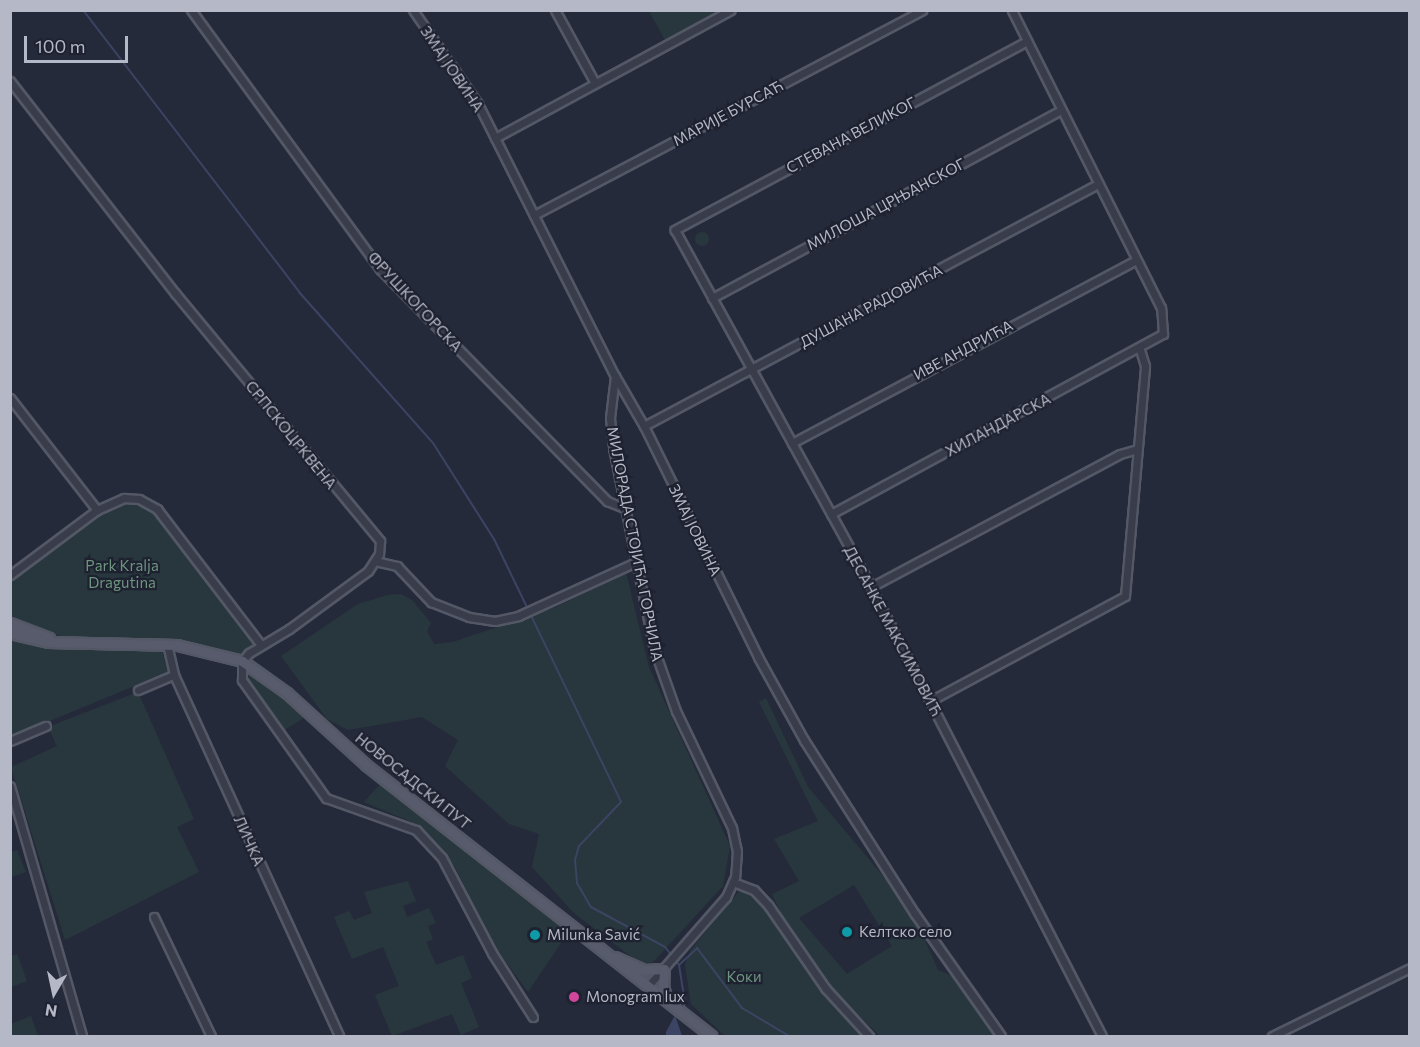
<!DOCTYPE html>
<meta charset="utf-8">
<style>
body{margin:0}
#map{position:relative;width:1420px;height:1047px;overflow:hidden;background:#252a3b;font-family:Commissioner,sans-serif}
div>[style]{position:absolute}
.green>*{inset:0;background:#28373d}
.round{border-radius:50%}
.water>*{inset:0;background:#3c4463}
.stream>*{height:2px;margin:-1px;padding:0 1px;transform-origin:1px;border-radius:1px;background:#3c4463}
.roads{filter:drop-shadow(2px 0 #545866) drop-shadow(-2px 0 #545866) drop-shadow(0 2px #545866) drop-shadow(0 -2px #545866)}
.minor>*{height:7px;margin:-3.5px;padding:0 3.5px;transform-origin:3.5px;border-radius:3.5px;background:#393d4b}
.major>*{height:9px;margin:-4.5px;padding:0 4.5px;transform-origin:4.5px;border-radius:4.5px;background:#575b6b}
.dots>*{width:16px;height:16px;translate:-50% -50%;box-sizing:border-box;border:3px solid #1e2230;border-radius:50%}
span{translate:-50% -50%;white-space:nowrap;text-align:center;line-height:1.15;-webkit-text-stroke:4.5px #1e2230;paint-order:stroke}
.street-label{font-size:15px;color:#b5b8c6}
.park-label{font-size:15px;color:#6e957f}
.poi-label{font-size:15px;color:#b5b8c6}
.left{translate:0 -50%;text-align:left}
.frame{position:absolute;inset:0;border:12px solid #b5b8c6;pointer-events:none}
.north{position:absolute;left:24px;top:963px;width:60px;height:60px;-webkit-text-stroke:4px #1e2230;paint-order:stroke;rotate:189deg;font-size:16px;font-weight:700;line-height:24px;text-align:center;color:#b5b8c6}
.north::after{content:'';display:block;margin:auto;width:21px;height:27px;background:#b5b8c6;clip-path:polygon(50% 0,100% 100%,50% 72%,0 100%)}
.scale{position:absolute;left:24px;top:36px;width:104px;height:27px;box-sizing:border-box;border:3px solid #b5b8c6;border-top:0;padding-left:8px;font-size:18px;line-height:21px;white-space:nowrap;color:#b5b8c6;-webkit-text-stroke:4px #1e2230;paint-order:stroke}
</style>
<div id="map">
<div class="green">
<i style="clip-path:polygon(649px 11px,723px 11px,665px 40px)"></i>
<i class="round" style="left:695px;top:232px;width:14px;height:14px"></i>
<i style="clip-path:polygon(131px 497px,157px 509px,261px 645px,242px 661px,207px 646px,60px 636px,22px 626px,11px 617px,10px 575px,97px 510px)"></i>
<i style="clip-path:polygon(626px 573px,649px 667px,730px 846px,723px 886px,653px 962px,641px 964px,574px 913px,532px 867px,539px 834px,509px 824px,445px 766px,458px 740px,422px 717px,348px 730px,327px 719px,281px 656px,358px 604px,388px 595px,401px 594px,412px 600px,431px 623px,427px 631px,434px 644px,453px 642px,554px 608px)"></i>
<i style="clip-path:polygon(11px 638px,43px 648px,162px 651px,168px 672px,11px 737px)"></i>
<i style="clip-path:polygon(246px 668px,272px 686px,307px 716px,283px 731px,251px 688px,245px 676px)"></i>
<i style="clip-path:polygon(138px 692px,194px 819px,177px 827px,199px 872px,65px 940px,11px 767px,57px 746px,48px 727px)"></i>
<i style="clip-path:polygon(evenodd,766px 698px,808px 787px,894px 889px,921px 931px,938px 970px,957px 978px,998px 1036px,880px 1036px,831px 988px,786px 925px,772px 894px,799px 881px,774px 839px,818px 821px,759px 702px,766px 698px,854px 885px,892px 946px,847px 974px,799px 918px,854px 885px)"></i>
<i style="clip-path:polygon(382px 782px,569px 931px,528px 992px,490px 940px,455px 867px,429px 835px,409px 821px,364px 802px)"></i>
<i style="clip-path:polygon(17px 850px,26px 872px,11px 877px,11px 852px)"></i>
<i style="clip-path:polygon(408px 881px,416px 901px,403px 906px,407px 917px,429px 908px,436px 923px,428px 926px,433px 939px,426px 942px,436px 965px,463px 955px,472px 978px,461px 983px,479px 1027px,461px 1035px,452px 1014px,392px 1036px,375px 995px,399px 986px,383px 947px,352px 959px,334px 917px,349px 911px,354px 920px,372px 913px,364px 892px)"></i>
<i style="clip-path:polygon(741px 889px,762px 905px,824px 994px,864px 1036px,725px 1036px,691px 1004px,685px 965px,690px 951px)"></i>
<i style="clip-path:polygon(17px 954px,27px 981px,11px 987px,11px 956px)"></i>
<i style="clip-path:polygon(31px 1016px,38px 1036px,11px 1036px,11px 1024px)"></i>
</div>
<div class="water">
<i style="clip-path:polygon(675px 1015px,682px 1036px,666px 1036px,666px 1032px)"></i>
</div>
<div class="stream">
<i style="left:83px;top:10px;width:355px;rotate:52.5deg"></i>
<i style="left:299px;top:292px;width:202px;rotate:48.4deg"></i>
<i style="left:433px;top:443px;width:114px;rotate:57.6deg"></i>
<i style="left:494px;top:539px;width:292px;rotate:64.2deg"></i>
<i style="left:621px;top:802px;width:61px;rotate:133.7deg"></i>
<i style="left:579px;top:846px;width:15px;rotate:106deg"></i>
<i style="left:575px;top:860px;width:23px;rotate:85deg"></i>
<i style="left:577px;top:883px;width:28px;rotate:60deg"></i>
<i style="left:591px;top:907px;width:84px;rotate:28.4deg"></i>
<i style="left:665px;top:947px;width:23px;rotate:52deg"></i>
<i style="left:679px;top:965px;width:39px;rotate:81deg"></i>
<i style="left:685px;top:1004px;width:6px;rotate:121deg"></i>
<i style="left:679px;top:965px;width:25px;rotate:-43deg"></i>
<i style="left:697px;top:948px;width:75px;rotate:53.1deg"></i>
<i style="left:742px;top:1008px;width:55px;rotate:30.8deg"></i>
</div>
<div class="roads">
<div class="minor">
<i style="left:191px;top:10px;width:321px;rotate:53.9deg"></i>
<i style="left:380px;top:269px;width:325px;rotate:45.6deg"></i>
<i style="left:607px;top:501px;width:18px;rotate:22deg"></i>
<i style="left:413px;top:10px;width:114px;rotate:55.3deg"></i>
<i style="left:478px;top:104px;width:305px;rotate:63.3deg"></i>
<i style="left:615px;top:376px;width:58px;rotate:59.9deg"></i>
<i style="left:644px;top:426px;width:258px;rotate:63.7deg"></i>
<i style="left:758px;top:657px;width:95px;rotate:61deg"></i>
<i style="left:804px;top:740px;width:206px;rotate:57.5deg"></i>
<i style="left:915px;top:914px;width:149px;rotate:54.8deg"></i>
<i style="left:555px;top:10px;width:83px;rotate:61.3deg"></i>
<i style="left:1027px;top:41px;width:400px;rotate:151.8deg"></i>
<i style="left:675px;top:230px;width:407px;rotate:61.2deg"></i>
<i style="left:871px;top:587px;width:505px;rotate:62.78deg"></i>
<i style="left:10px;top:81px;width:269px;rotate:52.1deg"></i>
<i style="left:175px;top:293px;width:322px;rotate:50.4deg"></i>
<i style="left:380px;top:541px;width:13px;rotate:94deg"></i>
<i style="left:379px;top:554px;width:20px;rotate:123deg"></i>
<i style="left:368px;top:571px;width:98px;rotate:143.7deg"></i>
<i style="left:289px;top:629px;width:47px;rotate:149deg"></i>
<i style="left:249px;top:653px;width:11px;rotate:131deg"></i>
<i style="left:242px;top:661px;width:19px;rotate:90deg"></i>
<i style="left:242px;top:680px;width:145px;rotate:54.6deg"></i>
<i style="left:326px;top:798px;width:96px;rotate:19.6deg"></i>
<i style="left:416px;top:830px;width:38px;rotate:47deg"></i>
<i style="left:442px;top:858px;width:107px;rotate:62.2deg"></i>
<i style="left:492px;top:953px;width:76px;rotate:57.4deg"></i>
<i style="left:495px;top:138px;width:268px;rotate:-28.5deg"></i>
<i style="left:534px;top:215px;width:439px;rotate:-27.8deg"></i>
<i style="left:712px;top:298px;width:396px;rotate:-28.3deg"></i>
<i style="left:615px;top:376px;width:42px;rotate:96.8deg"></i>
<i style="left:610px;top:418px;width:30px;rotate:84deg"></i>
<i style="left:613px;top:448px;width:205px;rotate:78.5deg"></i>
<i style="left:654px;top:649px;width:66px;rotate:70.5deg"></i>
<i style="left:676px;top:711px;width:130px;rotate:64.4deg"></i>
<i style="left:732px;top:828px;width:24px;rotate:78deg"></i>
<i style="left:737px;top:851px;width:26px;rotate:94deg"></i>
<i style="left:735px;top:877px;width:22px;rotate:114deg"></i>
<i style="left:726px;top:897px;width:117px;rotate:131.2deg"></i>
<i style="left:10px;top:398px;width:142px;rotate:52.2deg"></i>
<i style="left:644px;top:426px;width:512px;rotate:-28.07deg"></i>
<i style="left:792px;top:443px;width:388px;rotate:-28deg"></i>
<i style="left:831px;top:514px;width:378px;rotate:-28.5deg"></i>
<i style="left:1163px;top:334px;width:26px;rotate:-94deg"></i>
<i style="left:1161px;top:308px;width:333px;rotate:-116.6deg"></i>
<i style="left:375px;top:561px;width:23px;rotate:13deg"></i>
<i style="left:397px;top:566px;width:50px;rotate:46.6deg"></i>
<i style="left:431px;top:602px;width:41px;rotate:21.5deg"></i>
<i style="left:469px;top:617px;width:26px;rotate:9deg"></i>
<i style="left:495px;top:621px;width:24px;rotate:-12deg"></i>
<i style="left:518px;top:616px;width:130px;rotate:-24.6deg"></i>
<i style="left:10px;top:575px;width:109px;rotate:-36.8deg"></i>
<i style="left:97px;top:510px;width:30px;rotate:-24deg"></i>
<i style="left:124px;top:498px;width:15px;rotate:4deg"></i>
<i style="left:139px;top:499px;width:21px;rotate:29deg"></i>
<i style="left:157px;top:509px;width:171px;rotate:52.6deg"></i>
<i style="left:871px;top:587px;width:282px;rotate:-28.1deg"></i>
<i style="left:1120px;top:454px;width:18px;rotate:-16deg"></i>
<i style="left:167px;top:644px;width:32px;rotate:77deg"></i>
<i style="left:174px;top:675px;width:397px;rotate:65.4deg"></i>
<i style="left:138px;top:690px;width:39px;rotate:-23deg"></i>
<i style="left:930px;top:701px;width:221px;rotate:-28.3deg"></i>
<i style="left:1125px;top:596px;width:231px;rotate:-85deg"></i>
<i style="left:1145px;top:366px;width:17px;rotate:-107deg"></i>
<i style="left:10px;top:741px;width:39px;rotate:-23deg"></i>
<i style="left:10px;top:786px;width:260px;rotate:73.9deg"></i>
<i style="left:733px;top:882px;width:22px;rotate:21deg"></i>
<i style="left:754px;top:890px;width:21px;rotate:47deg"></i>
<i style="left:768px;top:905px;width:102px;rotate:55.4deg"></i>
<i style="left:826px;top:989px;width:64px;rotate:47.5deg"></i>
<i style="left:154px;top:917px;width:132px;rotate:64.4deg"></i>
<i style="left:1272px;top:1036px;width:154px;rotate:-26.2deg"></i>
</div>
<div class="major">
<i style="left:10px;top:623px;width:42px;rotate:21deg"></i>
<i style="left:10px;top:633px;width:39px;rotate:13deg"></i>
<i style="left:48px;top:642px;width:129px;rotate:1.3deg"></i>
<i style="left:177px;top:645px;width:67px;rotate:13.8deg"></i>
<i style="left:242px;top:661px;width:55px;rotate:35.4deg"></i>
<i style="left:287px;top:693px;width:107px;rotate:42.3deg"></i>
<i style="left:366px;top:765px;width:439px;rotate:38.1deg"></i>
<i style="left:615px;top:957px;width:32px;rotate:24deg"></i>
<i style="left:644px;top:970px;width:20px;rotate:-3deg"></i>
<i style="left:664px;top:969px;width:17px;rotate:93deg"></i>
<i style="left:663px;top:986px;width:15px;rotate:74deg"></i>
</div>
</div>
<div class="dots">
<i style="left:847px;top:932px;background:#0f9aa8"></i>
<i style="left:535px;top:935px;background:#0f9aa8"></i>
<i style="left:574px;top:997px;background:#d1479c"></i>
</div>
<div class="street-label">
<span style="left:452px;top:69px;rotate:56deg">ЗМАЈ ЈОВИНА</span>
<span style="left:728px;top:113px;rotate:-28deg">МАРИЈЕ БУРСАЋ</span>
<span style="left:851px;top:135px;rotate:-28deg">СТЕВАНА ВЕЛИКОГ</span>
<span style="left:886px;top:204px;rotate:-28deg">МИЛОША ЦРЊАНСКОГ</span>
<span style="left:415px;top:302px;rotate:47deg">ФРУШКОГОРСКА</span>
<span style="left:871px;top:306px;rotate:-28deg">ДУШАНА РАДОВИЋА</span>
<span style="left:963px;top:350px;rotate:-28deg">ИВЕ АНДРИЋА</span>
<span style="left:998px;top:425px;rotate:-28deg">ХИЛАНДАРСКА</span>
<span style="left:291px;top:435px;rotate:51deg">СРПСКОЦРКВЕНА</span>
<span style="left:695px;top:530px;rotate:64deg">ЗМАЈ ЈОВИНА</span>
<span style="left:635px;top:544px;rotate:79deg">МИЛОРАДА СТОЈИЋА ГОРЧИЛА</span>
<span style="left:893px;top:631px;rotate:62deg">ДЕСАНКЕ МАКСИМОВИЋ</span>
<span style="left:413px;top:781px;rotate:39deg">НОВОСАДСКИ ПУТ</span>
<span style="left:249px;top:841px;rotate:66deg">ЛИЧКА</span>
</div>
<div class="park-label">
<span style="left:122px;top:574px">Park Kralja<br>Dragutina</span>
<span style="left:744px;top:977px">Коки</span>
</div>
<div class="poi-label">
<span class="left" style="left:859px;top:932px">Келтско село</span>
<span class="left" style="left:547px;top:935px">Milunka Savić</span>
<span class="left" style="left:586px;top:997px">Monogram lux</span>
</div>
<div class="frame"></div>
<div class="north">N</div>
<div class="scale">100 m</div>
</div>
